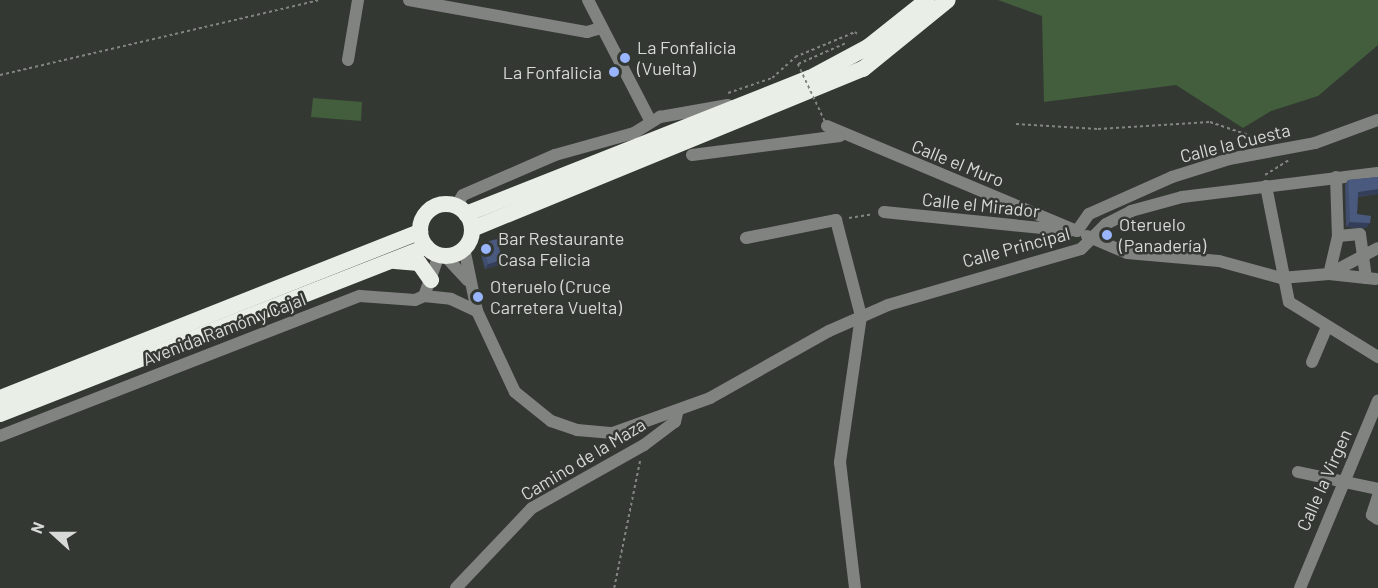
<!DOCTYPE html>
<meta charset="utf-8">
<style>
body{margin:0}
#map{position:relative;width:1378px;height:588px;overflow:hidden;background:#343833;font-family:Barlow,sans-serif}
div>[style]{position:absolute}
.green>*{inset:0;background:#435e3c}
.path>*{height:1.5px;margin-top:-0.75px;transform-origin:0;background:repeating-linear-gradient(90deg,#828581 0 3px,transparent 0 6px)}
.minor>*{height:12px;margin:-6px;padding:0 6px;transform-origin:6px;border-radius:6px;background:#818381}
.highway>*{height:16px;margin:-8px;padding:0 8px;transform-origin:8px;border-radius:8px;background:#e9eee7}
.highway>.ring{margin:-8px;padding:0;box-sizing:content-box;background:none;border:16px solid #e9eee7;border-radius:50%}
.path-bridge>*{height:1.5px;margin-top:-0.75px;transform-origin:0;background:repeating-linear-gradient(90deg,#828581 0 3px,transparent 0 6px)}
.wall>*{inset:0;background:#404d6c}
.shaded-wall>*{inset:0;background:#343e58}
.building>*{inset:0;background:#4a597e}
.dots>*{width:16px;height:16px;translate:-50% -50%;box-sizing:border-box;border:3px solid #343833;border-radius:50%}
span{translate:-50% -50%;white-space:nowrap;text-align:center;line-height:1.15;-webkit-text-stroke:5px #343833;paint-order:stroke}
.poi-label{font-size:18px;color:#d7d9d6}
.left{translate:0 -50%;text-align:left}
.right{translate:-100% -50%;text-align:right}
.street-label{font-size:18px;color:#d7d9d6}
.north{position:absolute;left:24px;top:504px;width:60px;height:60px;-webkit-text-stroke:4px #343833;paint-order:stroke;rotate:291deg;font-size:16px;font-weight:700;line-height:24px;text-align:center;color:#d7d9d6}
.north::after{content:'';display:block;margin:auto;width:21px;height:27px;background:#d7d9d6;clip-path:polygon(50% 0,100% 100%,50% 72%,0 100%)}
</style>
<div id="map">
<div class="green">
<i style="clip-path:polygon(998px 0,1378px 0,1378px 45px,1318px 96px,1271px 111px,1243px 128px,1176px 85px,1044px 102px,1042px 16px)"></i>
<i style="clip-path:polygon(313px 98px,362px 102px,361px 121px,311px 117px)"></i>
</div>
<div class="path">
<i style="left:798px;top:64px;width:52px;rotate:-23.6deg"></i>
<i style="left:0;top:75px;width:328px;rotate:-13.2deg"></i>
<i style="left:728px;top:93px;width:46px;rotate:-18.8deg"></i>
<i style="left:772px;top:78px;width:31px;rotate:-42deg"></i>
<i style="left:795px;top:57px;width:65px;rotate:-22.6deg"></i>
<i style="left:855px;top:32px;width:5px;rotate:37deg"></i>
<i style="left:1016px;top:124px;width:82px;rotate:3.5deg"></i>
<i style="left:1098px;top:129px;width:112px;rotate:-3.6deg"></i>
<i style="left:1210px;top:122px;width:53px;rotate:18.8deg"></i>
<i style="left:1265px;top:175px;width:28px;rotate:-32deg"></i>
<i style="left:849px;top:218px;width:24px;rotate:-9deg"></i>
<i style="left:614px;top:588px;width:131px;rotate:-78.5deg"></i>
</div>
<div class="minor">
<i style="left:409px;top:0;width:181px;rotate:10.2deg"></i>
<i style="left:587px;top:32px;width:15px;rotate:-16deg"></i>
<i style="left:588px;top:0;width:137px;rotate:62.7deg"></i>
<i style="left:348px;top:60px;width:61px;rotate:-80.5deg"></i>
<i style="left:827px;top:126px;width:271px;rotate:22.8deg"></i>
<i style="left:1077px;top:231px;width:21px;rotate:-55deg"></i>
<i style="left:1089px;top:214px;width:91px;rotate:-24deg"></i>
<i style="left:1172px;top:177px;width:60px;rotate:-17.5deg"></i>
<i style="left:1229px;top:159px;width:87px;rotate:-10.5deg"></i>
<i style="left:1315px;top:143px;width:67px;rotate:-20.1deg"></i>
<i style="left:692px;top:155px;width:149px;rotate:-7.3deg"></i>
<i style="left:1336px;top:177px;width:59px;rotate:88.1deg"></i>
<i style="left:1266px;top:186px;width:118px;rotate:78.8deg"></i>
<i style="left:1289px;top:302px;width:105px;rotate:31.7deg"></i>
<i style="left:456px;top:206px;width:13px;rotate:-58deg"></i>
<i style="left:463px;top:195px;width:100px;rotate:-23.5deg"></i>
<i style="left:555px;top:155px;width:82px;rotate:-15.6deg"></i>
<i style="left:634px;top:133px;width:31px;rotate:-32deg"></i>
<i style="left:660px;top:117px;width:69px;rotate:-10deg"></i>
<i style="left:884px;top:212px;width:187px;rotate:5.8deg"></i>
<i style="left:1087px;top:236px;width:43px;rotate:23deg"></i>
<i style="left:1127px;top:253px;width:92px;rotate:5deg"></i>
<i style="left:1219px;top:261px;width:64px;rotate:15.3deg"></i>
<i style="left:1281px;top:278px;width:48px;rotate:-4.8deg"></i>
<i style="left:1329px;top:274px;width:55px;rotate:-28deg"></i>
<i style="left:746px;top:238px;width:92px;rotate:-11.3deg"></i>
<i style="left:836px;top:220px;width:99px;rotate:75.4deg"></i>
<i style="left:861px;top:316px;width:148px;rotate:98.2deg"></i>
<i style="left:840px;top:462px;width:127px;rotate:83.2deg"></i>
<i style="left:464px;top:248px;width:64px;rotate:78.3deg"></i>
<i style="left:477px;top:311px;width:89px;rotate:64.9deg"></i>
<i style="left:515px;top:392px;width:46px;rotate:38.9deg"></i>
<i style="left:551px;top:421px;width:28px;rotate:19deg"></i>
<i style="left:577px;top:430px;width:36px;rotate:5deg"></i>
<i style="left:613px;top:433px;width:103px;rotate:-19.8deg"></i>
<i style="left:710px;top:398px;width:137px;rotate:-29.4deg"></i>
<i style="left:829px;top:331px;width:64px;rotate:-23.8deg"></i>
<i style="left:888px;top:305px;width:201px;rotate:-16.2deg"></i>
<i style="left:1081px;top:249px;width:35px;rotate:-45deg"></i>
<i style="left:1106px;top:224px;width:28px;rotate:-27deg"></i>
<i style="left:1131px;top:211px;width:53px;rotate:-15.4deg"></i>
<i style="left:1182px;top:197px;width:197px;rotate:-7deg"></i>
<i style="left:445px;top:256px;width:33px;rotate:47deg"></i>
<i style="left:1366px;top:278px;width:44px;rotate:-97.8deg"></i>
<i style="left:1360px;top:234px;width:22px;rotate:175deg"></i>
<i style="left:1338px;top:236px;width:39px;rotate:103deg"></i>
<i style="left:1329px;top:274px;width:47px;rotate:6.1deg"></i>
<i style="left:424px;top:296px;width:27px;rotate:6deg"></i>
<i style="left:451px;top:299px;width:29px;rotate:25deg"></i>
<i style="left:1312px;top:362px;width:38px;rotate:-67deg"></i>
<i style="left:0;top:436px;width:386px;rotate:-21.3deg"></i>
<i style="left:360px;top:296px;width:55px;rotate:4.2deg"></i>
<i style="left:415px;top:300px;width:10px;rotate:-24deg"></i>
<i style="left:424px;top:296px;width:44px;rotate:-69.9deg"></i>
<i style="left:1298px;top:472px;width:82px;rotate:12deg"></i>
<i style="left:1378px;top:496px;width:20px;rotate:108deg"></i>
<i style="left:1372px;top:515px;width:7px;rotate:34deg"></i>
<i style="left:456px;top:588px;width:110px;rotate:-46.5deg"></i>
<i style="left:532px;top:508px;width:129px;rotate:-29.4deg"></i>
<i style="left:644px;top:445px;width:39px;rotate:-37deg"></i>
<i style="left:675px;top:422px;width:9px;rotate:-77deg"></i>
<i style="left:1300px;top:588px;width:203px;rotate:-67.4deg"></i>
</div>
<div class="highway">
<i class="ring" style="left:420px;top:204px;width:36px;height:36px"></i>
<i style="left:466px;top:214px;width:370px;rotate:-21.6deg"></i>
<i style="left:810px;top:78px;width:66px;rotate:-28.1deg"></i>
<i style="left:868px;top:47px;width:75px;rotate:-38.5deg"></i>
<i style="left:472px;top:229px;width:422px;rotate:-22.3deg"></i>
<i style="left:863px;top:69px;width:109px;rotate:-39.1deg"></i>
<i style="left:395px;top:261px;width:24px;rotate:5deg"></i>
<i style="left:419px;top:263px;width:21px;rotate:55deg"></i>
<i style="left:0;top:398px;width:452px;rotate:-21.6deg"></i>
<i style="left:0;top:414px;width:458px;rotate:-21.4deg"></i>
</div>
<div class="path-bridge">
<i style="left:798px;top:64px;width:68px;rotate:64.9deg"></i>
</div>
<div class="wall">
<i style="clip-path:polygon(1378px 177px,1378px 194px,1358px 197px,1357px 214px,1370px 223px,1366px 228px,1346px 227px,1345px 185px,1348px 180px)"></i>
<i style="clip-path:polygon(482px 243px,499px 265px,485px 269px,479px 248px)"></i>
</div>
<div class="shaded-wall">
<i style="clip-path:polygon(1378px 189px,1378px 194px,1354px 197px,1358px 192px)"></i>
<i style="clip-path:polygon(1350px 222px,1370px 223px,1366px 228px,1346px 227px)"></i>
<i style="clip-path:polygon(502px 260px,499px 265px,485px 269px,488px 264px)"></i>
</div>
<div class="building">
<i style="clip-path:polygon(1378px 177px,1378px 189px,1358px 192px,1357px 214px,1371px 216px,1370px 223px,1350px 222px,1348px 180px)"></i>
<i style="clip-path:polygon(497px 239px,502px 260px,488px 264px,482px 243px)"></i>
</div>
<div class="dots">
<i style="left:625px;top:58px;background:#98b5fd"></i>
<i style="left:614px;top:72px;background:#98b5fd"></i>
<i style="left:1107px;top:235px;background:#98b5fd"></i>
<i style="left:486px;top:249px;background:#98b5fd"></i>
<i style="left:478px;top:297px;background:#98b5fd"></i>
</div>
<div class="poi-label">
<span class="left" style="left:637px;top:58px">La Fonfalicia<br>(Vuelta)</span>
<span class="right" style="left:602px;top:72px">La Fonfalicia</span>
<span class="left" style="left:1119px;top:235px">Oteruelo<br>(Panadería)</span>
<span class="left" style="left:498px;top:249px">Bar Restaurante<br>Casa Felicia</span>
<span class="left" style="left:490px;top:297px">Oteruelo (Cruce<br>Carretera Vuelta)</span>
</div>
<div class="street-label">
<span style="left:1235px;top:143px;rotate:-14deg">Calle la Cuesta</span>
<span style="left:958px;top:163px;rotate:22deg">Calle el Muro</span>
<span style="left:981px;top:205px;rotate:6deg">Calle el Mirador</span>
<span style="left:1016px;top:247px;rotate:-15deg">Calle Principal</span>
<span style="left:224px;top:329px;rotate:-21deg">Avenida Ramón y Cajal</span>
<span style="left:583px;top:459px;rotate:-31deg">Camino de la Maza</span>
<span style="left:1324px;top:480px;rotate:-66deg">Calle la Virgen</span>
</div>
<div class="north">N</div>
</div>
